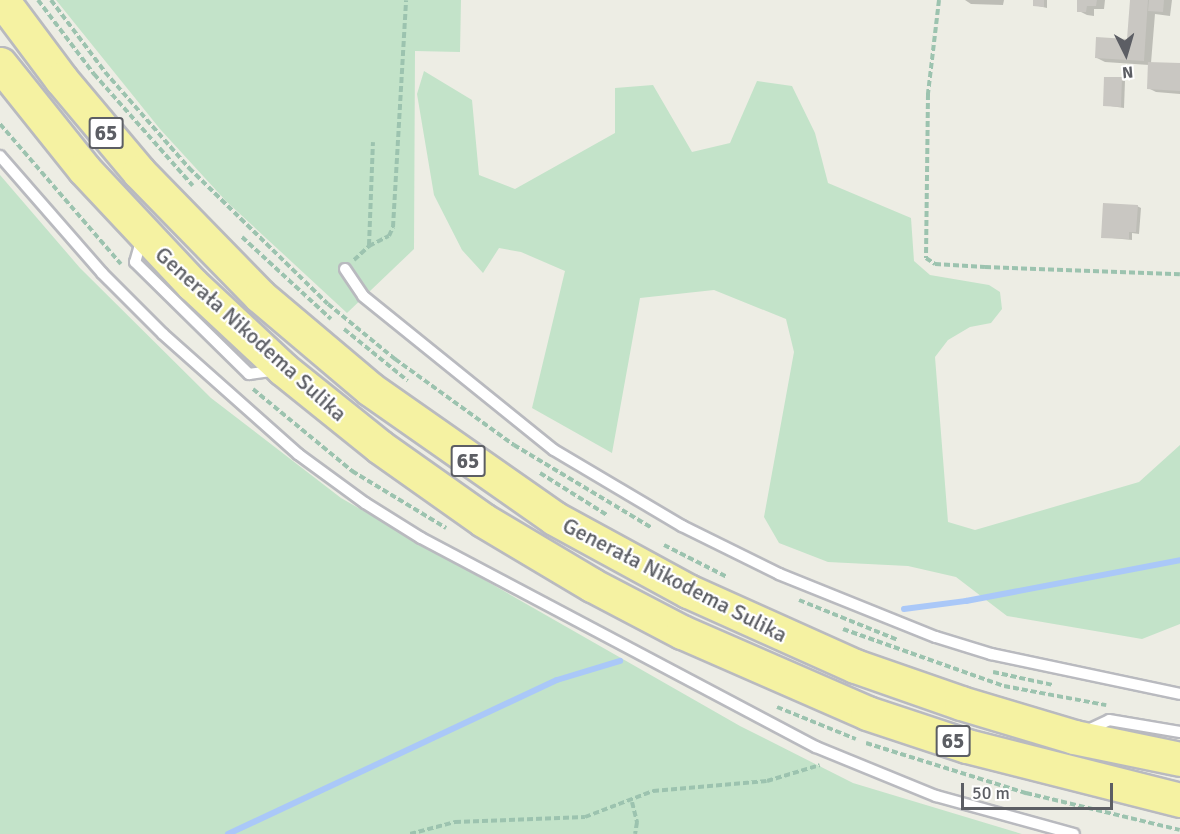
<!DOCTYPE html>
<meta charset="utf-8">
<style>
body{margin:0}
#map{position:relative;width:1180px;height:834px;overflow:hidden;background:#edede4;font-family:Signika,sans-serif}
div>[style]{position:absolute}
.green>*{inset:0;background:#c3e3c9}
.shadow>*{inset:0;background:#0003}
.stream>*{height:6px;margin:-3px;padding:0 3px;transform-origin:3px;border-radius:3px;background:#aac8f8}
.building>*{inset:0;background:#c9c7c2}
.path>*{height:4px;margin-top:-2px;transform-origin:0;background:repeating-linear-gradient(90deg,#9cc3af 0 6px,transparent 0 9px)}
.roads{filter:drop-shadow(2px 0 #b9babf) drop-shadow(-2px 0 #b9babf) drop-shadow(0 2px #b9babf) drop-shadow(0 -2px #b9babf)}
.service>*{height:10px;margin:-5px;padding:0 5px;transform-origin:5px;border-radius:5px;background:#fff}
.trunk>*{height:33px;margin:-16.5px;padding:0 16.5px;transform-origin:16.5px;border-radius:16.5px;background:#f5f2a2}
span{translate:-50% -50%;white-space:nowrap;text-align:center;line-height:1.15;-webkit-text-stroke:4.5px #fff;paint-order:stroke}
.shield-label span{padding:2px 4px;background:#fff;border:2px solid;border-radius:4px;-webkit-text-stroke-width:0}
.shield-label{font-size:21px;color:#5c5e64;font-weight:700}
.street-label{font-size:22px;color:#5c5e64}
.north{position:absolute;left:1096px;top:24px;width:60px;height:60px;-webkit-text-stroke:4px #fff;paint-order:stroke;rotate:175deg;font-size:16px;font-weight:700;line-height:24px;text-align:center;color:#5c5e64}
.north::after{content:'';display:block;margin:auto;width:21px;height:27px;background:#5c5e64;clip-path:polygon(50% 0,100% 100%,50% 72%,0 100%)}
.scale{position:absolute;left:961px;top:783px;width:152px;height:27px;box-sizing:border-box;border:3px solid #5c5e64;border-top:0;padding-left:8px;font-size:18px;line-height:21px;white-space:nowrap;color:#5c5e64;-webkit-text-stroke:4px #fff;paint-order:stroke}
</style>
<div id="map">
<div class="green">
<i style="clip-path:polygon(56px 0,461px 0,460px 52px,415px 51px,414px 249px,347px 313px,226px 201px,160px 129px)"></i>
<i style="clip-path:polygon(424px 71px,472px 100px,479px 175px,515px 189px,615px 133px,615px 88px,653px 85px,692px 152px,730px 143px,757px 81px,792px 86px,815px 133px,828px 183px,911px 218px,914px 261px,930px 275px,989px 285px,1000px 292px,1002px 309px,991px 323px,970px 327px,948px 340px,935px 357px,948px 522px,975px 530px,1139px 482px,1180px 445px,1180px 624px,1142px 639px,1007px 616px,956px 577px,908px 566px,828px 562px,779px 543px,764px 517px,794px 352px,786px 319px,714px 290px,640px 298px,612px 453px,532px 408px,565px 271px,521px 252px,499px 248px,483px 273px,462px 250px,434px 195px,417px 94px)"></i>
<i style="clip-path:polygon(0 175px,80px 268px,211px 398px,341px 498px,740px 726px,853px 783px,1022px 834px,0 834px)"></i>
</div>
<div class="shadow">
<i style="clip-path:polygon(965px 0,1004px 0,1003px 5px,971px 4px)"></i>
<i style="clip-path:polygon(1035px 0,1047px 0,1047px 8px,1034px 5px)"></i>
<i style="clip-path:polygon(1079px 0,1105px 0,1104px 9px,1094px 9px,1094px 16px,1087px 15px,1079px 11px)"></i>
<i style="clip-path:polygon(1131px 0,1172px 0,1170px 16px,1155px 14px,1151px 63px,1180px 63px,1180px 94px,1156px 92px,1148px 88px,1149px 65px,1105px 62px,1097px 58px,1128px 40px)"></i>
<i style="clip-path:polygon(1106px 78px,1125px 81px,1124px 108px,1104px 105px)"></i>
<i style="clip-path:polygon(1137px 206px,1141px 208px,1139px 234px,1132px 233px,1132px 240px,1102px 237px)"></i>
</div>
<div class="stream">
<i style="left:904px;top:609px;width:63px;rotate:-7.4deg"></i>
<i style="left:966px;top:601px;width:218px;rotate:-10.8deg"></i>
<i style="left:228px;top:834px;width:363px;rotate:-25.1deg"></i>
<i style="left:557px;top:680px;width:66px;rotate:-16.8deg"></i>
</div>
<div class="building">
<i style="clip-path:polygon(1033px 0,1044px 0,1044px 7px,1033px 6px)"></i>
<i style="clip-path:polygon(1077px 0,1097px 0,1096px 6px,1087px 6px,1086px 12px,1077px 12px)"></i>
<i style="clip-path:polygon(1130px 0,1148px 0,1144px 61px,1095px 58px,1096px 37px,1127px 39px)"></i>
<i style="clip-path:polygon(1149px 0,1164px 0,1163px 12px,1148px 11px)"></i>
<i style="clip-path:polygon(1148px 62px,1180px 63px,1180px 91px,1147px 89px)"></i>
<i style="clip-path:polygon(1104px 77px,1122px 77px,1121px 107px,1103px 106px)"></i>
<i style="clip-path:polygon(1103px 203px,1138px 205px,1136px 232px,1129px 232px,1129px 239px,1101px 238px)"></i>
</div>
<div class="path">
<i style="left:38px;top:0;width:93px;rotate:52.9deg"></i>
<i style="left:94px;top:74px;width:149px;rotate:48.5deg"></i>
<i style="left:51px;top:0;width:90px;rotate:53.1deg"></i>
<i style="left:105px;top:72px;width:128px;rotate:48.8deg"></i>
<i style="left:189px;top:168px;width:194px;rotate:44.4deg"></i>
<i style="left:328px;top:304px;width:87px;rotate:39.4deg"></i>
<i style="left:395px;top:359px;width:147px;rotate:35.9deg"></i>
<i style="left:514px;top:445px;width:161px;rotate:31deg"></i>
<i style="left:939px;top:0;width:95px;rotate:96.7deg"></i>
<i style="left:928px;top:94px;width:164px;rotate:90.7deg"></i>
<i style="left:926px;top:258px;width:11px;rotate:34deg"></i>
<i style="left:935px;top:264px;width:50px;rotate:3.4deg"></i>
<i style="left:985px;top:267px;width:195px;rotate:2.1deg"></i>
<i style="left:0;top:124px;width:185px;rotate:49.2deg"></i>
<i style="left:242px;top:237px;width:121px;rotate:42.7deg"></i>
<i style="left:369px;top:245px;width:103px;rotate:-87.8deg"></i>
<i style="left:354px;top:260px;width:21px;rotate:-43deg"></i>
<i style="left:369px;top:246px;width:22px;rotate:-27deg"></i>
<i style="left:389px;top:236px;width:10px;rotate:-66deg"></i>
<i style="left:393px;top:227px;width:227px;rotate:-86.7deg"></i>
<i style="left:344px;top:329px;width:82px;rotate:39.1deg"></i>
<i style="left:253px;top:389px;width:129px;rotate:39.6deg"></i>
<i style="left:352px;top:471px;width:110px;rotate:31.2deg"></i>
<i style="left:540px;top:473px;width:79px;rotate:32.1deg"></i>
<i style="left:664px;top:545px;width:71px;rotate:26.9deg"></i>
<i style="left:799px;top:600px;width:107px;rotate:22deg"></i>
<i style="left:843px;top:629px;width:171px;rotate:19.5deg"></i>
<i style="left:1004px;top:686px;width:104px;rotate:10.6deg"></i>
<i style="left:993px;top:672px;width:61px;rotate:12.2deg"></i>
<i style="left:777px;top:707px;width:85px;rotate:22.1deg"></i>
<i style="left:866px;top:743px;width:168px;rotate:17.4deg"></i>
<i style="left:1026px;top:793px;width:158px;rotate:13.5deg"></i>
<i style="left:632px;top:802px;width:21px;rotate:76deg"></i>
<i style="left:637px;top:822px;width:12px;rotate:99deg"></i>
<i style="left:410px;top:834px;width:47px;rotate:-14.9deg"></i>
<i style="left:455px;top:822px;width:130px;rotate:-2.2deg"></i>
<i style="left:585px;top:817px;width:73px;rotate:-20.9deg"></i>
<i style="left:653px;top:791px;width:114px;rotate:-5deg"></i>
<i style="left:767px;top:781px;width:55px;rotate:-16.8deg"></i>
</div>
<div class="roads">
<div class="service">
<i style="left:0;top:156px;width:155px;rotate:48.9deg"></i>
<i style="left:102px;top:273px;width:86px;rotate:45deg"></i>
<i style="left:163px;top:334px;width:181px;rotate:41.6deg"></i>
<i style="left:298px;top:454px;width:83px;rotate:36.2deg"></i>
<i style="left:365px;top:503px;width:66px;rotate:32deg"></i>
<i style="left:421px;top:538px;width:447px;rotate:27.9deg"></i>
<i style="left:816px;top:747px;width:130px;rotate:22.2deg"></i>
<i style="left:936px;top:796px;width:143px;rotate:15.4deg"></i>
<i style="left:142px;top:238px;width:25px;rotate:106deg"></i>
<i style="left:135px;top:262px;width:160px;rotate:44.5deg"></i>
<i style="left:249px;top:374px;width:27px;rotate:-8deg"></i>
<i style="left:345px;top:269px;width:32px;rotate:56deg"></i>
<i style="left:363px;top:296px;width:245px;rotate:38.9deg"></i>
<i style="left:554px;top:450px;width:149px;rotate:30.7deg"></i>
<i style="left:682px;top:526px;width:108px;rotate:26.3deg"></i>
<i style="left:779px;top:574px;width:169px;rotate:21.9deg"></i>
<i style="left:936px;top:637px;width:58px;rotate:17.2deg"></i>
<i style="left:991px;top:654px;width:193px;rotate:11.9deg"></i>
<i style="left:1088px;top:730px;width:23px;rotate:-25deg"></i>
<i style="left:1109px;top:720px;width:72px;rotate:9.6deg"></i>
</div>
<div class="trunk">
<i style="left:2px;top:0;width:99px;rotate:53.2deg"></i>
<i style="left:61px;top:79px;width:121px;rotate:50deg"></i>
<i style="left:139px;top:172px;width:173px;rotate:45.7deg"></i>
<i style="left:260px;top:296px;width:144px;rotate:40.2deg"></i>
<i style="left:370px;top:389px;width:225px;rotate:35deg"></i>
<i style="left:554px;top:518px;width:153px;rotate:28.6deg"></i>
<i style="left:688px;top:591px;width:183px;rotate:24.2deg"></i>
<i style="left:855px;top:666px;width:112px;rotate:19.2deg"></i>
<i style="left:961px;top:703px;width:118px;rotate:16.7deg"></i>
<i style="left:1074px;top:737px;width:108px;rotate:11.7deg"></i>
<i style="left:0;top:64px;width:134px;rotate:51.3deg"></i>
<i style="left:84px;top:169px;width:158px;rotate:46.8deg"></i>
<i style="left:192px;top:284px;width:125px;rotate:43deg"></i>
<i style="left:283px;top:369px;width:124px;rotate:38.8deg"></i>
<i style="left:380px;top:447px;width:126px;rotate:35.3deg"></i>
<i style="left:483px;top:520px;width:127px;rotate:30.8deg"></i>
<i style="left:592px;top:585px;width:102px;rotate:27.6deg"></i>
<i style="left:682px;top:632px;width:202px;rotate:23.6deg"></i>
<i style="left:867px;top:713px;width:105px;rotate:18.3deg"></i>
<i style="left:967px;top:746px;width:220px;rotate:14.2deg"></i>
</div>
</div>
<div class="shield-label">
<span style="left:106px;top:133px">65</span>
<span style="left:468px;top:461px">65</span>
<span style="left:953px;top:741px">65</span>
</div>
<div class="street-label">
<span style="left:251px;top:334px;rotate:42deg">Generała Nikodema Sulika</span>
<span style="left:675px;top:580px;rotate:27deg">Generała Nikodema Sulika</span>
</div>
<div class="north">N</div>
<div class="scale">50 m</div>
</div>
